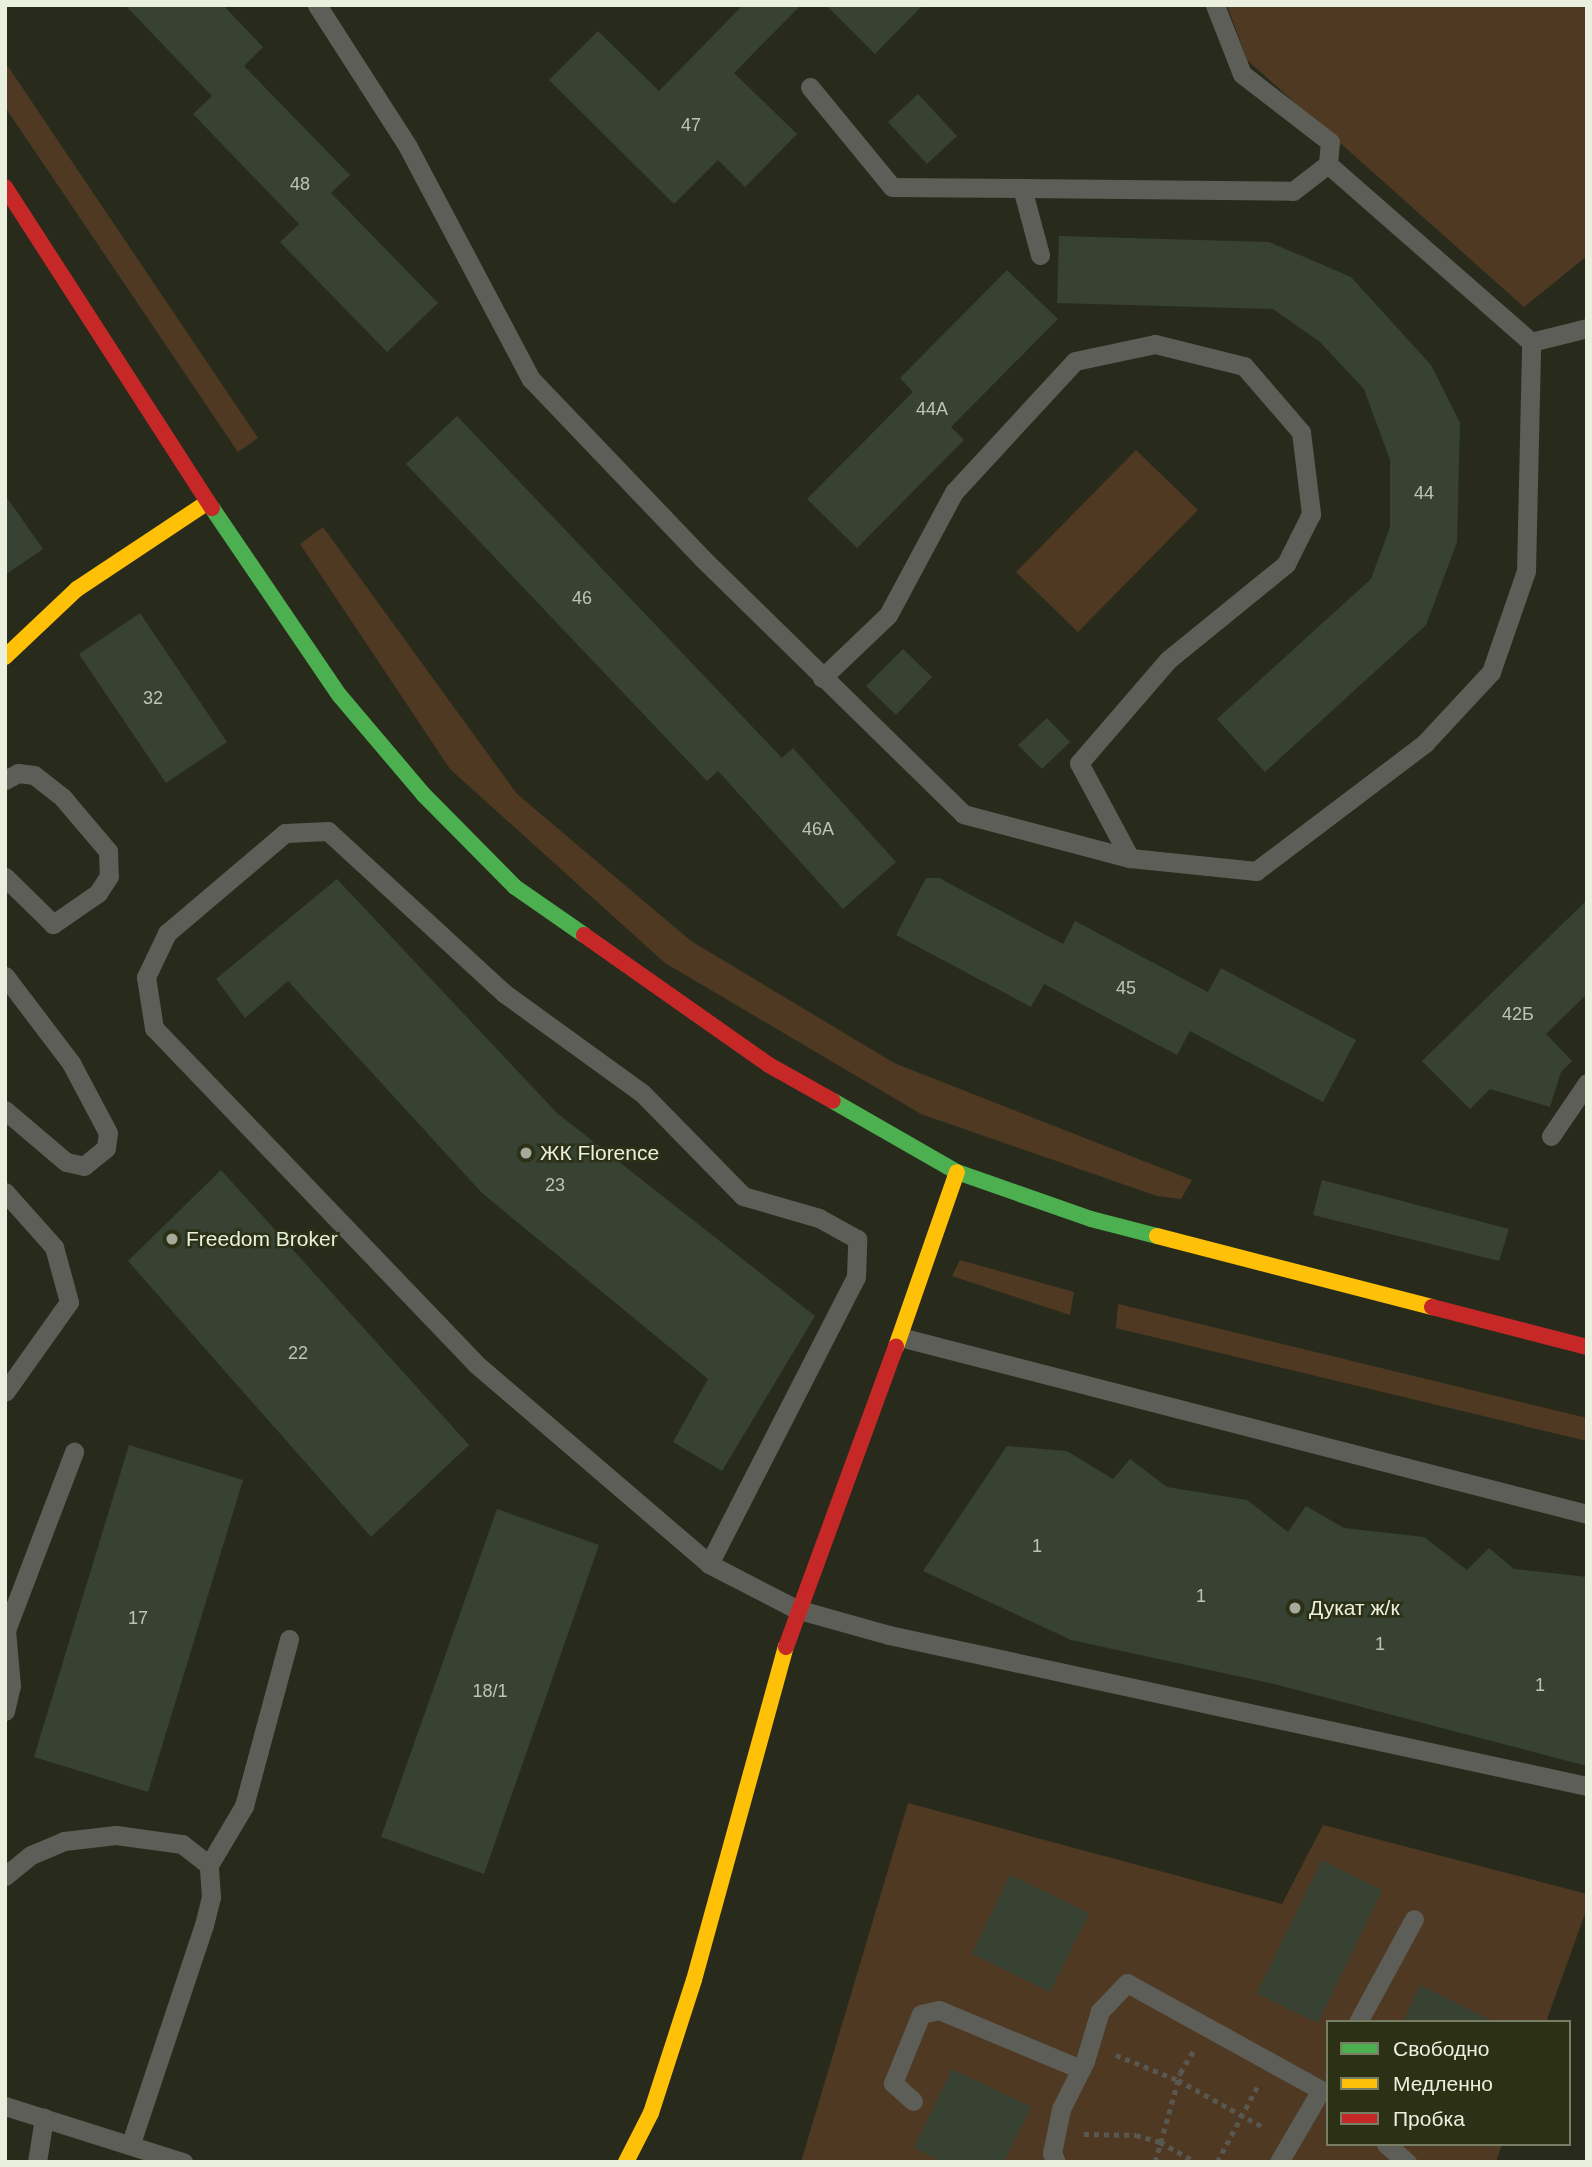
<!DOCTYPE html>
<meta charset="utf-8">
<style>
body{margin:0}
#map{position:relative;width:1592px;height:2167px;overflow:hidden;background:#282b1c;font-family:Helvetica,sans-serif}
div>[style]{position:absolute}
.green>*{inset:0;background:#4f3923}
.building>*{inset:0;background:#374233}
.path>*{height:4.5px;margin-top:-2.25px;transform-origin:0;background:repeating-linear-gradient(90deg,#585851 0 5px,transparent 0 10px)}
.lane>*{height:19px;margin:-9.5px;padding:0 9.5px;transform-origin:9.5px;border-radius:9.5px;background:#5d5e57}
.fast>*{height:16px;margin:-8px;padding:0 8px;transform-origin:8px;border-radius:8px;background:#4caf50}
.slow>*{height:16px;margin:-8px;padding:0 8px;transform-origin:8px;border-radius:8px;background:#ffc107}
.jam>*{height:16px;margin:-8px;padding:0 8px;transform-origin:8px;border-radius:8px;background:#c62828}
.dots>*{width:19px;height:19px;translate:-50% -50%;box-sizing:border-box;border:4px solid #2c3116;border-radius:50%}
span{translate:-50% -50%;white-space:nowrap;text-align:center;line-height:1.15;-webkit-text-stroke:5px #2c3116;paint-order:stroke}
.number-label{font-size:18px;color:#bec4b3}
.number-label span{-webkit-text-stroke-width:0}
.poi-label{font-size:21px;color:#ebefde}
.left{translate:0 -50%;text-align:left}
.frame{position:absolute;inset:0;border:7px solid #ebefde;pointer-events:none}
.legend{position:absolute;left:1326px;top:2020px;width:245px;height:126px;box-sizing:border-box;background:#2c3116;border:2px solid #787d66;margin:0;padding:9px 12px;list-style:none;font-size:21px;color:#ebefde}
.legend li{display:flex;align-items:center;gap:14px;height:35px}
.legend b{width:35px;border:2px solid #787d66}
</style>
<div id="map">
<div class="green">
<i style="clip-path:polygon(1227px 5px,1587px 5px,1587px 256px,1524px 307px,1247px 60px)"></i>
<i style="clip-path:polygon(5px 62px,258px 438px,238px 452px,5px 107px)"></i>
<i style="clip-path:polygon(1136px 450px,1198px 510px,1078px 632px,1016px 572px)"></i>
<i style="clip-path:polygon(323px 527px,517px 794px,691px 941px,894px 1063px,1192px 1180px,1181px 1199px,1157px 1196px,921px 1114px,665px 963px,450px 769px,300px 544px)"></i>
<i style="clip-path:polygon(960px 1260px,1074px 1292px,1070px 1315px,952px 1276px)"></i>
<i style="clip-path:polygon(1118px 1304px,1587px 1418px,1587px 1441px,1116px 1328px)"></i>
<i style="clip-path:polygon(908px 1803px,1282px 1904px,1323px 1825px,1587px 1894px,1587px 1908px,1546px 2022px,1328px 2022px,1328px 2144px,1502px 2144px,1496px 2162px,801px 2162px)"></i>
</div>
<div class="building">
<i style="clip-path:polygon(125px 5px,223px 5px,263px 47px,244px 66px,350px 175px,331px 193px,438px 303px,387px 352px,280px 242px,299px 224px,193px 114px,212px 96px)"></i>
<i style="clip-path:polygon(743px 5px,801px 5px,734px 73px,797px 134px,745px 187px,718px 160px,674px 204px,549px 80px,598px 31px,659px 91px)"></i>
<i style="clip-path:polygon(826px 5px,923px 5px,875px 54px)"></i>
<i style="clip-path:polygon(918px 94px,957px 136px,927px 164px,888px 122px)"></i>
<i style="clip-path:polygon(1059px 236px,1269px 242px,1351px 277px,1431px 365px,1460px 423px,1457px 542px,1426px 625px,1265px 772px,1217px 719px,1371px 579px,1390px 527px,1390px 460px,1364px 389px,1320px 342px,1273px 309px,1057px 303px)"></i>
<i style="clip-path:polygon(1007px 270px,1058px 319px,951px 427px,964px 440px,857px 548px,807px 499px,913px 392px,900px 378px)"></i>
<i style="clip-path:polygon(457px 416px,782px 758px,793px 748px,896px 862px,843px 909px,718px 771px,707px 781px,406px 464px)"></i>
<i style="clip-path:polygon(5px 495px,43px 549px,5px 575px)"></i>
<i style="clip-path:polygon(140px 613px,227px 742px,166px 783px,79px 654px)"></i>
<i style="clip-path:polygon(903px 649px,932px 677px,896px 715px,866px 686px)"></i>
<i style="clip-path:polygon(1047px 718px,1070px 742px,1042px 769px,1018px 745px)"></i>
<i style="clip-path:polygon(926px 878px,939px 878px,1063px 944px,1075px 921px,1208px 992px,1221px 968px,1356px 1040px,1323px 1102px,1190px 1031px,1177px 1055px,1044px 984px,1031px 1007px,896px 935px)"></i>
<i style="clip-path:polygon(337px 879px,557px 1113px,815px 1316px,722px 1471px,673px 1442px,708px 1379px,482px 1193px,288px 981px,245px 1018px,216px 979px)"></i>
<i style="clip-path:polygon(1587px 900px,1587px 994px,1546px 1034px,1572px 1061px,1561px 1072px,1550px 1107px,1490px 1089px,1470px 1109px,1422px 1061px)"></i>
<i style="clip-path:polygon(221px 1170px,469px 1445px,371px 1537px,128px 1261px)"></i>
<i style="clip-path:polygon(1322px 1180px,1509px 1229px,1499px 1261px,1313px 1215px)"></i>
<i style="clip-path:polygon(129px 1445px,243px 1480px,148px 1792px,34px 1757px)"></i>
<i style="clip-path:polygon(1007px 1446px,1067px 1451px,1113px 1479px,1130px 1459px,1167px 1487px,1247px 1500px,1288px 1532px,1306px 1506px,1344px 1528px,1424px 1537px,1467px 1570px,1489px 1548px,1514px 1569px,1587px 1577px,1587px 1766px,1274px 1684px,1071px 1640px,923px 1571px)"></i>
<i style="clip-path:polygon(497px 1509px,599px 1545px,484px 1874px,381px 1837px)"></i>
<i style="clip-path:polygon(1322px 1860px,1382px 1890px,1318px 2023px,1257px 1993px)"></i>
<i style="clip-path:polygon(1010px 1875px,1089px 1913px,1050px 1992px,972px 1954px)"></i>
<i style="clip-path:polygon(1420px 1985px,1495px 2022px,1403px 2022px)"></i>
<i style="clip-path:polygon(952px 2069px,1031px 2107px,1004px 2162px,943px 2162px,914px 2148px)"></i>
</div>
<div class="path">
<i style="left:1116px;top:2055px;width:67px;rotate:22deg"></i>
<i style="left:1178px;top:2080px;width:99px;rotate:28.9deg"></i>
<i style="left:1084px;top:2134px;width:52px;rotate:1.1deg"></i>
<i style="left:1136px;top:2135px;width:25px;rotate:16deg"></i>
<i style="left:1160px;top:2142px;width:41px;rotate:29.1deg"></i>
<i style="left:1155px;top:2162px;width:92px;rotate:-74.3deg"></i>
<i style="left:1180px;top:2073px;width:26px;rotate:-59deg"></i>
<i style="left:1217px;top:2162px;width:85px;rotate:-61.9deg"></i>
</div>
<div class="lane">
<i style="left:317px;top:5px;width:169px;rotate:57.3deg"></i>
<i style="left:408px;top:147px;width:263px;rotate:62.1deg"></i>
<i style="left:531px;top:379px;width:248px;rotate:46.3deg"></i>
<i style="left:702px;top:558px;width:366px;rotate:44.4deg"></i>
<i style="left:963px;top:814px;width:173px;rotate:14.8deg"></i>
<i style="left:1130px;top:858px;width:127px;rotate:5.9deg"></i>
<i style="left:1256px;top:871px;width:212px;rotate:-37.1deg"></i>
<i style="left:1425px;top:743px;width:97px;rotate:-47.1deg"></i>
<i style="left:1491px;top:672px;width:107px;rotate:-70.9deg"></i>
<i style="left:1526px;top:571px;width:229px;rotate:-88.7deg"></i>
<i style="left:1531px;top:342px;width:270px;rotate:-138.8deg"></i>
<i style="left:810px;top:87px;width:129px;rotate:50.6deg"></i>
<i style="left:892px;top:187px;width:130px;rotate:0.4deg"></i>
<i style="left:1040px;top:255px;width:69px;rotate:-105deg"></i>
<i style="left:1022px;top:188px;width:271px;rotate:0.6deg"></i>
<i style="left:1293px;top:191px;width:44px;rotate:-37.6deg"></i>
<i style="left:1328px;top:164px;width:22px;rotate:-85deg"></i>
<i style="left:1330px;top:142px;width:111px;rotate:-142.3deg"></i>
<i style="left:1242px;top:74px;width:74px;rotate:-111.4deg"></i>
<i style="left:1531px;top:342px;width:58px;rotate:-14deg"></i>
<i style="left:822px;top:678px;width:91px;rotate:-43.7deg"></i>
<i style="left:888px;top:615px;width:140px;rotate:-61.8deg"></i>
<i style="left:954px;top:492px;width:178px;rotate:-47.3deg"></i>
<i style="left:1075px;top:361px;width:82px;rotate:-12deg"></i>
<i style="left:1155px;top:344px;width:92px;rotate:13.9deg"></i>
<i style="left:1244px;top:366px;width:87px;rotate:49.2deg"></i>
<i style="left:1301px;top:432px;width:83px;rotate:83deg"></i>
<i style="left:1311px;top:514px;width:56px;rotate:116.6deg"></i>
<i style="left:1286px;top:564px;width:152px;rotate:140.9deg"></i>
<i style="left:1168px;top:660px;width:136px;rotate:130.8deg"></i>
<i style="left:1079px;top:763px;width:108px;rotate:61.8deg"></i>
<i style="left:5px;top:780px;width:15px;rotate:-28deg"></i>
<i style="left:18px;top:773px;width:16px;rotate:7deg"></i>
<i style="left:34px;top:775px;width:37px;rotate:38deg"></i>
<i style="left:63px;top:798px;width:70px;rotate:49.7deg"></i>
<i style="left:108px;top:851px;width:25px;rotate:88deg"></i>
<i style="left:109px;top:876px;width:20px;rotate:123deg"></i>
<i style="left:98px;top:893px;width:55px;rotate:145.4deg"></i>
<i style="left:53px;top:924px;width:67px;rotate:-135.6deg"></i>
<i style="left:5px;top:976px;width:109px;rotate:52.8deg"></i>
<i style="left:71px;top:1063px;width:79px;rotate:62.1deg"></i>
<i style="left:108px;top:1133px;width:15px;rotate:98deg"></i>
<i style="left:106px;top:1148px;width:28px;rotate:141deg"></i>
<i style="left:84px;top:1166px;width:18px;rotate:-167deg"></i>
<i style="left:66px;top:1162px;width:80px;rotate:-139.6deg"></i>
<i style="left:1551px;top:1136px;width:64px;rotate:-55.8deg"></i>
<i style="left:5px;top:1192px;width:74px;rotate:48.3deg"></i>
<i style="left:54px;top:1247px;width:57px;rotate:74.7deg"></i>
<i style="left:69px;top:1302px;width:110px;rotate:125.4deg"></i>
<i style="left:900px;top:1337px;width:709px;rotate:14.45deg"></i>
<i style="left:709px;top:1564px;width:322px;rotate:-62.9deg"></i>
<i style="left:856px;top:1277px;width:38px;rotate:-88deg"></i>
<i style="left:857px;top:1239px;width:43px;rotate:-151.1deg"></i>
<i style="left:819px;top:1218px;width:79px;rotate:-163.9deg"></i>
<i style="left:743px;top:1196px;width:144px;rotate:-134.4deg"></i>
<i style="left:642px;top:1093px;width:170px;rotate:-144.1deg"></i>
<i style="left:504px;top:993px;width:239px;rotate:-137.4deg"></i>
<i style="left:328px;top:831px;width:43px;rotate:177.3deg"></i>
<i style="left:285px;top:833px;width:155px;rotate:139.7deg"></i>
<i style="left:167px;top:933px;width:49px;rotate:115.5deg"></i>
<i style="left:146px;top:977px;width:52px;rotate:81.1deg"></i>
<i style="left:154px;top:1028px;width:465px;rotate:46.2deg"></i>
<i style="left:476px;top:1364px;width:307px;rotate:40.6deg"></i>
<i style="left:709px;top:1564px;width:98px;rotate:27.3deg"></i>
<i style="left:796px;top:1609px;width:97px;rotate:15.6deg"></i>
<i style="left:889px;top:1635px;width:714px;rotate:12.21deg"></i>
<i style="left:5px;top:1711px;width:26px;rotate:-77deg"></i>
<i style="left:11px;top:1686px;width:56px;rotate:-95.1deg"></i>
<i style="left:6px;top:1630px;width:191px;rotate:-69.1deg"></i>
<i style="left:5px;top:1876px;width:33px;rotate:-39deg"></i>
<i style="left:31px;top:1855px;width:36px;rotate:-23deg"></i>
<i style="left:64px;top:1841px;width:52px;rotate:-6.6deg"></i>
<i style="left:116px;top:1835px;width:67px;rotate:7.8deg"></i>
<i style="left:182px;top:1844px;width:34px;rotate:38deg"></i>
<i style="left:1358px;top:2022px;width:117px;rotate:-61.5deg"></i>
<i style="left:913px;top:2101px;width:27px;rotate:-138deg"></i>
<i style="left:893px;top:2083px;width:74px;rotate:-67.9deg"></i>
<i style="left:921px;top:2014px;width:18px;rotate:-13deg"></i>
<i style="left:939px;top:2010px;width:154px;rotate:22.6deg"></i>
<i style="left:5px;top:2106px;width:187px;rotate:17.5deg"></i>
<i style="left:131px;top:2143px;width:230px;rotate:-71.5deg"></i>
<i style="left:204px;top:1925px;width:29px;rotate:-76deg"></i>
<i style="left:211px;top:1897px;width:32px;rotate:-94deg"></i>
<i style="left:209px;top:1865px;width:69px;rotate:-59.3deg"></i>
<i style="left:244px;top:1806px;width:173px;rotate:-74.9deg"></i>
<i style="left:1386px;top:2144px;width:28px;rotate:41deg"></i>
<i style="left:37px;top:2162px;width:45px;rotate:-81deg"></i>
<i style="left:1056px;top:2162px;width:10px;rotate:-114deg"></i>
<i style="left:1052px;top:2153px;width:45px;rotate:-78.4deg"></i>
<i style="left:1061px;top:2109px;width:54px;rotate:-63.4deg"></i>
<i style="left:1085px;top:2061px;width:52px;rotate:-73.3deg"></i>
<i style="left:1100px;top:2011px;width:39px;rotate:-46deg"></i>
<i style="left:1127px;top:1983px;width:222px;rotate:28.9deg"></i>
<i style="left:1321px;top:2090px;width:83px;rotate:120.3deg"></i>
</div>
<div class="fast">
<i style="left:212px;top:508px;width:227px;rotate:55.8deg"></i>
<i style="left:340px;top:696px;width:128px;rotate:49.7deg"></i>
<i style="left:423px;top:794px;width:131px;rotate:45.3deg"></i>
<i style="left:515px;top:887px;width:84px;rotate:34.8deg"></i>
<i style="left:833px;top:1101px;width:143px;rotate:29.8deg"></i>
<i style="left:957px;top:1172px;width:142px;rotate:19.3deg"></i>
<i style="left:1091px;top:1219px;width:68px;rotate:14.4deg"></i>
</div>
<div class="slow">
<i style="left:5px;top:657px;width:99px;rotate:-43.4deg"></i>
<i style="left:77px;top:589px;width:157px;rotate:-33.6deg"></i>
<i style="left:1157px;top:1236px;width:284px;rotate:14.5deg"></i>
<i style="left:896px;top:1347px;width:185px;rotate:-70.8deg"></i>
<i style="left:626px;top:2162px;width:55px;rotate:-63deg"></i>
<i style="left:651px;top:2113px;width:140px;rotate:-72.1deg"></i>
<i style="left:694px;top:1980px;width:345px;rotate:-74.6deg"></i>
</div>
<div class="jam">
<i style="left:5px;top:187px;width:382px;rotate:57.2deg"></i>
<i style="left:584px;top:935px;width:226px;rotate:35.1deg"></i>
<i style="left:769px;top:1065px;width:73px;rotate:29.4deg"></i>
<i style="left:1432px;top:1307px;width:160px;rotate:14.5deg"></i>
<i style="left:786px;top:1647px;width:320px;rotate:-69.9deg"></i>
</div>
<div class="dots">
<i style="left:526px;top:1153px;background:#a7aa9a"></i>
<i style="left:172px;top:1239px;background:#a7aa9a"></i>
<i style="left:1295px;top:1608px;background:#a7aa9a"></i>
</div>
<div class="number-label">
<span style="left:691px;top:125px">47</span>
<span style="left:300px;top:184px">48</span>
<span style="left:932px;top:409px">44А</span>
<span style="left:1424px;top:493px">44</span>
<span style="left:582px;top:598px">46</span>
<span style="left:153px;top:698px">32</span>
<span style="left:818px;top:829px">46А</span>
<span style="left:1126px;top:988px">45</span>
<span style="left:1518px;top:1014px">42Б</span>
<span style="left:555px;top:1185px">23</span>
<span style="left:298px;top:1353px">22</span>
<span style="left:1037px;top:1546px">1</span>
<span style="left:1201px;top:1596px">1</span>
<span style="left:138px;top:1618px">17</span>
<span style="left:1380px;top:1644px">1</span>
<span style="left:1540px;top:1685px">1</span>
<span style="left:490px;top:1691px">18/1</span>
</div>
<div class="poi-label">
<span class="left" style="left:540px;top:1153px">ЖК Florence</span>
<span class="left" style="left:186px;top:1239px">Freedom Broker</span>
<span class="left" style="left:1309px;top:1608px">Дукат ж/к</span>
</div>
<div class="frame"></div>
<ul class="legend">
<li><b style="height:9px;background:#4caf50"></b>Свободно</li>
<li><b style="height:9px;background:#ffc107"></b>Медленно</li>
<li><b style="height:9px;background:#c62828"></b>Пробка</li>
</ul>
</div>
